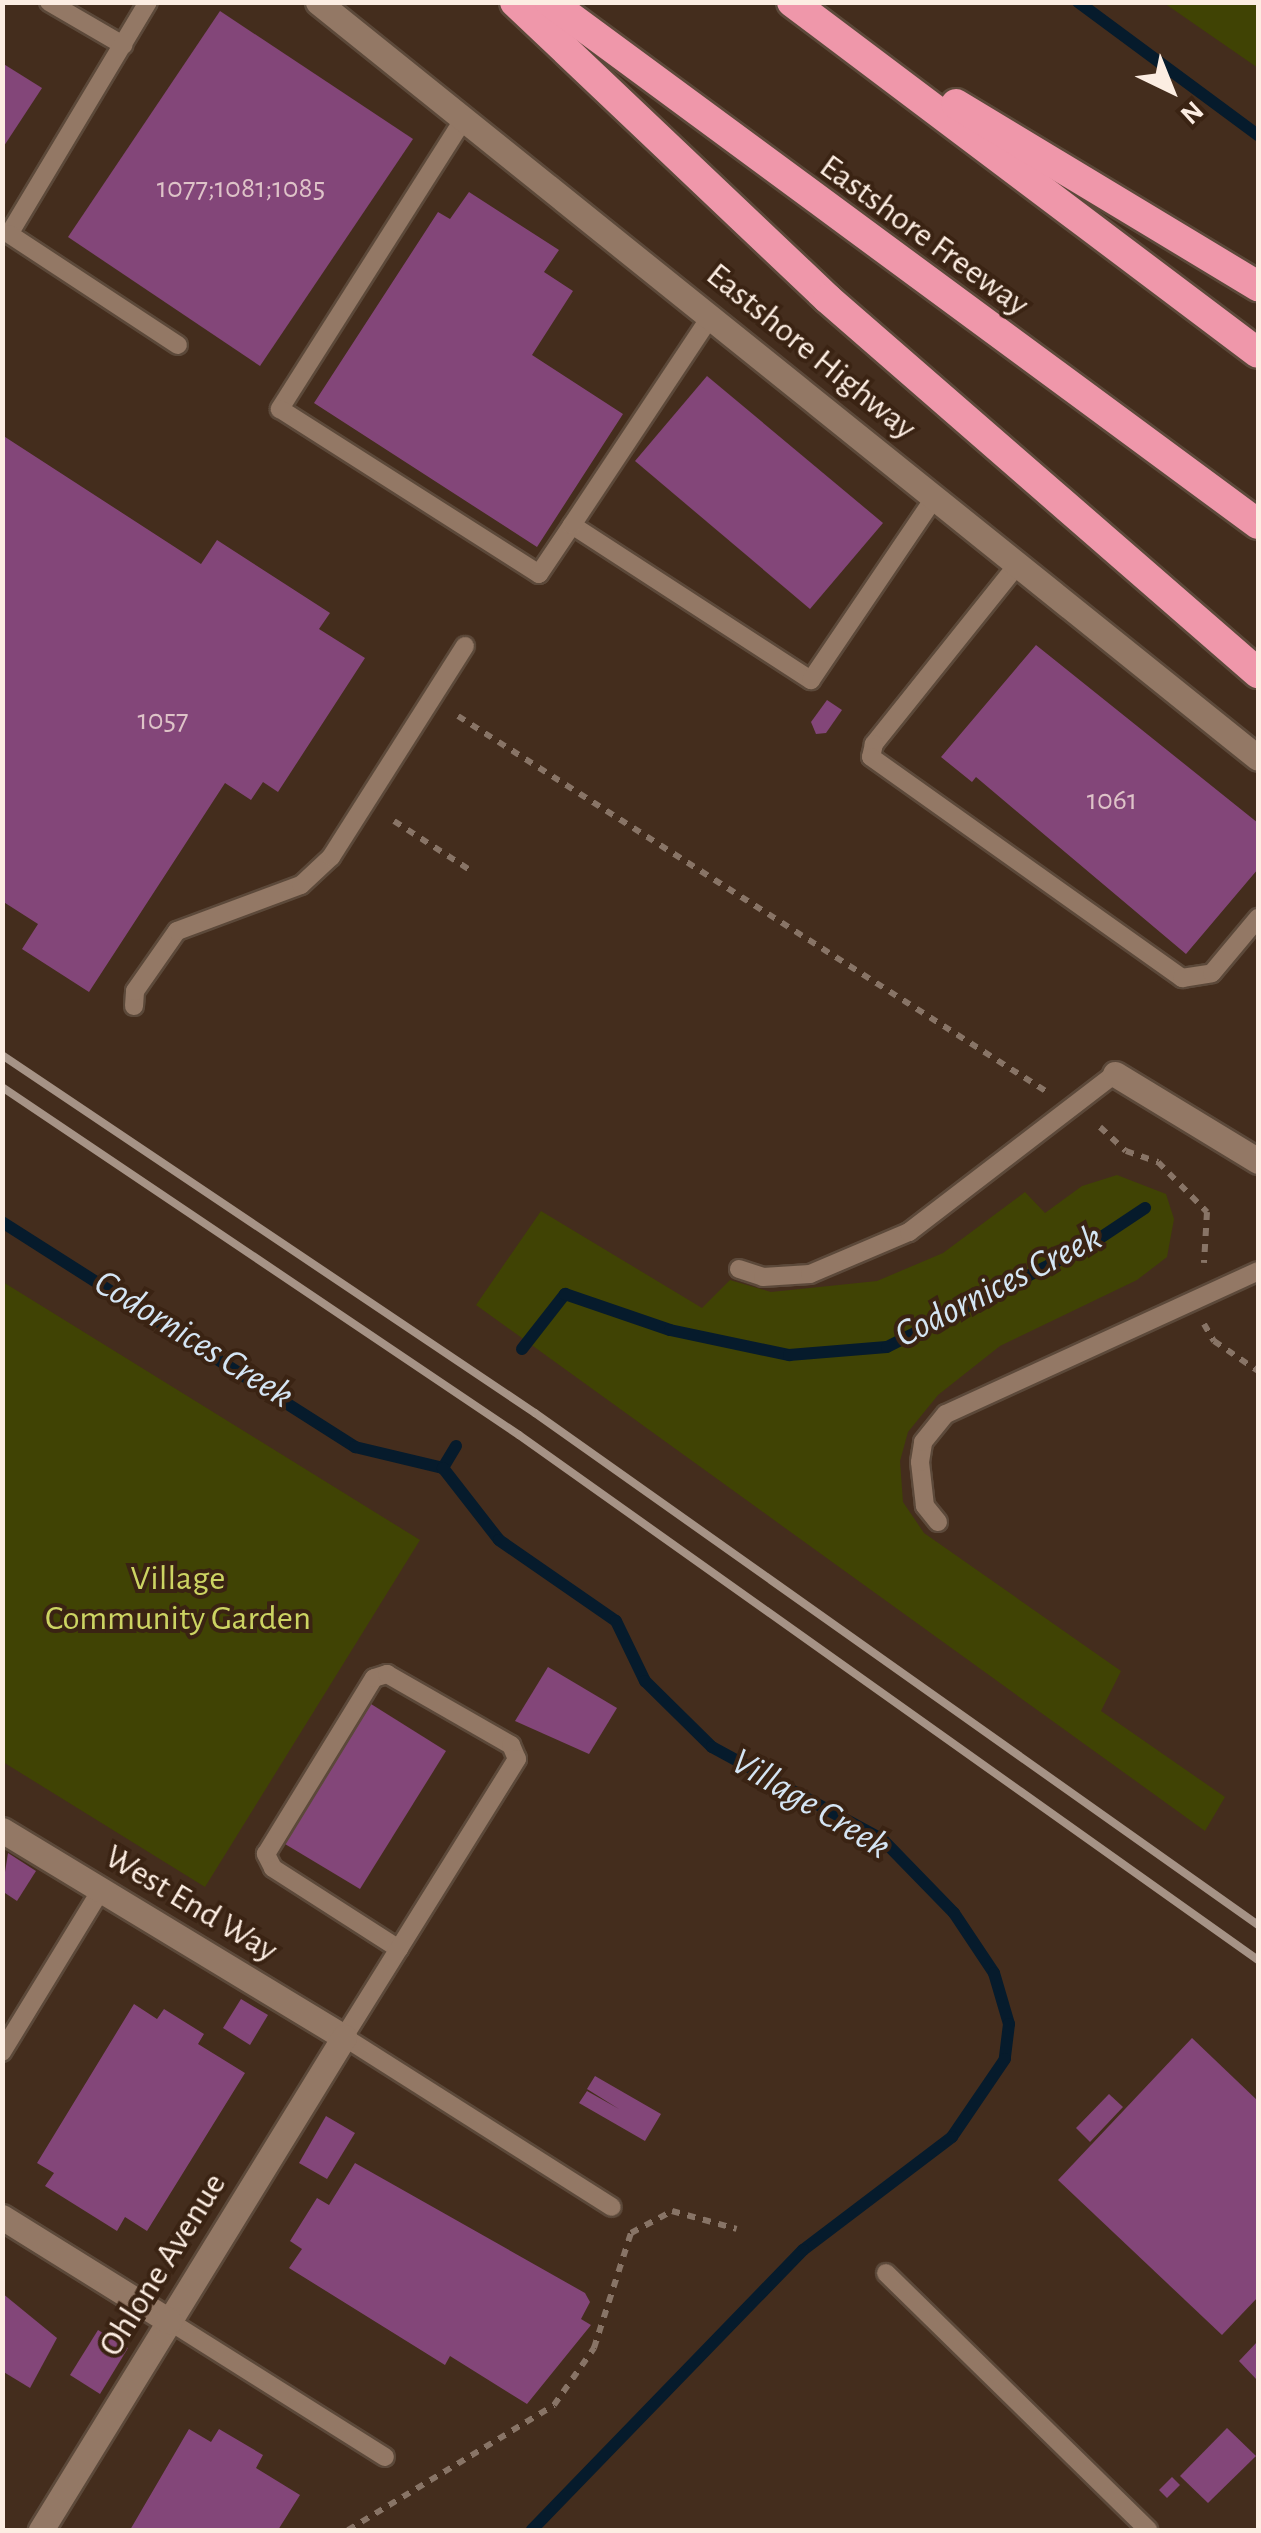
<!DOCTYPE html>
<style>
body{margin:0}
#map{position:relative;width:1261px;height:2533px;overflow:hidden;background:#442d1d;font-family:"Alegreya Sans",sans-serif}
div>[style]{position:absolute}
.green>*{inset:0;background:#404304}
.stream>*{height:12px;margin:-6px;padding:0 6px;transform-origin:6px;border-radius:6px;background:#061b2c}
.building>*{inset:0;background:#834679}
.path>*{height:6px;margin-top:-3px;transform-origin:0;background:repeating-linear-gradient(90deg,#887466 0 8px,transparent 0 16px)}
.roads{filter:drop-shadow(2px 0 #5c493a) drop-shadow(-2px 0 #5c493a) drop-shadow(0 2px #5c493a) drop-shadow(0 -2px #5c493a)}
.lane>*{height:18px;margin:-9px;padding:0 9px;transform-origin:9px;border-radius:9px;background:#937865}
.street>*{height:25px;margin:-12.5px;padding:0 12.5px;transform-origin:12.5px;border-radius:12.5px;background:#937865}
.secondary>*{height:25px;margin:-12.5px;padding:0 12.5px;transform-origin:12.5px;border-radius:12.5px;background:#937865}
.highway>*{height:30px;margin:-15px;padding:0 15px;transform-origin:15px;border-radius:15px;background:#ef97aa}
.rail>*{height:8px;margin:-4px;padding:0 4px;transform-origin:4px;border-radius:4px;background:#a69386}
span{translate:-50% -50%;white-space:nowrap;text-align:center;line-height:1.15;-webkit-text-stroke:8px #3a2313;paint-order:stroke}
.number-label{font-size:30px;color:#dec3c8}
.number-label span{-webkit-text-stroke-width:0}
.street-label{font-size:35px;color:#fcede2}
.park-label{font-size:35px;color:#ccd462}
.water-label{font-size:38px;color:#d4e5f4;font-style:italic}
.frame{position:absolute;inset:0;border:5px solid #fcede2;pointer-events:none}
.north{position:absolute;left:1121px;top:40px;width:100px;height:100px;-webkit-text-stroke:8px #3a2313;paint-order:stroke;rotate:137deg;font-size:28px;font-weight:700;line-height:40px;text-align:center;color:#fcede2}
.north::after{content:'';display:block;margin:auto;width:35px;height:45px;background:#fcede2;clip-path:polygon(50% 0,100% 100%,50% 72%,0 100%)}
</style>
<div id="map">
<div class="green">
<i style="clip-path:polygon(1164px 3px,1258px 3px,1258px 68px)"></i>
<i style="clip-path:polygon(1117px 1175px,1166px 1194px,1174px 1219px,1167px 1257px,1137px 1280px,1000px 1346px,938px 1395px,908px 1432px,900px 1461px,903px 1502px,924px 1533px,1121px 1671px,1101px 1711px,1225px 1797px,1205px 1831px,476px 1305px,541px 1211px,702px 1308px,730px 1280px,771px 1292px,877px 1281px,943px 1253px,1025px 1192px,1045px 1213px,1082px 1186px)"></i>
<i style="clip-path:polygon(3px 1282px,420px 1540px,205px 1887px,3px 1762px)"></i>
</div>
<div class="stream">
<i style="left:1078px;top:2px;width:224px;rotate:36.5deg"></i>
<i style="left:2px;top:1222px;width:419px;rotate:32.5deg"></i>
<i style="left:355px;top:1447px;width:90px;rotate:13.4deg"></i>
<i style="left:522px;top:1349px;width:70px;rotate:-52deg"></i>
<i style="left:565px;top:1294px;width:111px;rotate:18.9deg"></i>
<i style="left:670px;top:1330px;width:122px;rotate:11.9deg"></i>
<i style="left:789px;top:1355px;width:98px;rotate:-4.7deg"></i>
<i style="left:887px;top:1347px;width:229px;rotate:-26.8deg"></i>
<i style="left:1091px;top:1244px;width:65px;rotate:-33.7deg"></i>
<i style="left:456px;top:1446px;width:26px;rotate:121deg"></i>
<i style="left:443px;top:1468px;width:91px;rotate:52.1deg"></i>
<i style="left:499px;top:1540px;width:142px;rotate:34.7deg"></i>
<i style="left:616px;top:1621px;width:67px;rotate:64.2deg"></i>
<i style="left:645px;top:1681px;width:94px;rotate:44.6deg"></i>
<i style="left:712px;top:1747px;width:195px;rotate:28.5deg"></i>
<i style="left:883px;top:1840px;width:102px;rotate:45.8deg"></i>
<i style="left:954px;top:1913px;width:72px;rotate:56.3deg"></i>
<i style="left:994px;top:1973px;width:53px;rotate:73.6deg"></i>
<i style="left:1009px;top:2024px;width:35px;rotate:97deg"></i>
<i style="left:1005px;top:2059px;width:94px;rotate:124.2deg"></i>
<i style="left:952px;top:2137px;width:187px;rotate:142.8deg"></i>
<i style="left:803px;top:2250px;width:390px;rotate:134.1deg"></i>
</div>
<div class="building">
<i style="clip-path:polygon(220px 11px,413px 139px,260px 366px,68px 237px)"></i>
<i style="clip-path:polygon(2px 63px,42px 88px,2px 149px)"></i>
<i style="clip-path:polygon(469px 192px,559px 250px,544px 272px,573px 291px,532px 355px,623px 414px,537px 547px,314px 403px,438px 212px,450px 219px)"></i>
<i style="clip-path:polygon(707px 376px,883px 523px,810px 609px,635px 461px)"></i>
<i style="clip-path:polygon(2px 435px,201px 564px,217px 540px,330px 613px,319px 629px,365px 658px,278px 792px,263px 782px,251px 800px,225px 783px,89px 992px,22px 949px,38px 924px,2px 901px)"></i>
<i style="clip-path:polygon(1036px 645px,1258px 823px,1258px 869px,1186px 954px,976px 777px,972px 782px,941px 757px)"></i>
<i style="clip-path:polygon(827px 700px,842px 710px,826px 733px,816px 734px,811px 722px)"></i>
<i style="clip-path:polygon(548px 1667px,617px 1708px,589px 1754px,515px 1721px)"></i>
<i style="clip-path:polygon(371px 1704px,446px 1751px,360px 1889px,285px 1844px)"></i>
<i style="clip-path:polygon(8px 1853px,36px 1871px,17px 1901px,2px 1891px)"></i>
<i style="clip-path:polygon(241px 1999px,268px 2015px,250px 2045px,223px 2028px)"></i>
<i style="clip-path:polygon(134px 2004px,157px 2019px,164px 2009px,204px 2034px,198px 2044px,245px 2073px,147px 2231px,125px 2217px,117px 2231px,45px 2186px,54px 2173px,37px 2163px)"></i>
<i style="clip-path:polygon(1192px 2038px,1258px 2101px,1258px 2297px,1222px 2335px,1058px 2180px)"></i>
<i style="clip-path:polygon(595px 2076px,661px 2114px,645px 2141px,579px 2103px,587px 2091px,619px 2109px,587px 2089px)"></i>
<i style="clip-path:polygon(1109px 2094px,1123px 2107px,1090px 2142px,1076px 2128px)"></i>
<i style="clip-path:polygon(326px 2116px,355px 2133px,327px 2179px,299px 2163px)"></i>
<i style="clip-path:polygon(355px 2163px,585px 2293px,590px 2302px,581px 2319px,591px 2325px,527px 2404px,450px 2356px,445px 2365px,289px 2268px,302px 2249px,290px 2241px,317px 2198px,329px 2205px)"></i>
<i style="clip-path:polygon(2px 2293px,57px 2338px,30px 2388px,2px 2371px)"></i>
<i style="clip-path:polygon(98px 2330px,128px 2348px,100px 2394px,70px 2375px)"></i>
<i style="clip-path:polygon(1258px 2341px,1258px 2381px,1239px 2361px)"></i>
<i style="clip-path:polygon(1227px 2428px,1256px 2456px,1208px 2503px,1180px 2476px)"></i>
<i style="clip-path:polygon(189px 2429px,211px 2442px,219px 2429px,263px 2455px,256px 2468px,300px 2495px,278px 2530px,130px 2530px)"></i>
<i style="clip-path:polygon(1172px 2477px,1180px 2485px,1167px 2498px,1159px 2490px)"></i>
</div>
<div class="path">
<i style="left:458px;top:716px;width:699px;rotate:32.55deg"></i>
<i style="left:394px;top:821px;width:94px;rotate:32.8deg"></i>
<i style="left:1100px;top:1127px;width:35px;rotate:43deg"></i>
<i style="left:1126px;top:1151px;width:34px;rotate:19deg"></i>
<i style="left:1158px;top:1162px;width:70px;rotate:45.6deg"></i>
<i style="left:1207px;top:1212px;width:51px;rotate:93.4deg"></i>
<i style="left:1204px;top:1324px;width:20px;rotate:60deg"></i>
<i style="left:1214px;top:1341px;width:53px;rotate:34.3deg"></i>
<i style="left:348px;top:2530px;width:241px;rotate:-31.2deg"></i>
<i style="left:554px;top:2405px;width:70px;rotate:-54.9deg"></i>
<i style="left:594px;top:2348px;width:121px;rotate:-72.2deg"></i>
<i style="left:631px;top:2233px;width:47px;rotate:-28.2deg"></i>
<i style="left:672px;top:2211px;width:67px;rotate:15.5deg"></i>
</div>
<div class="roads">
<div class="lane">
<i style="left:49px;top:2px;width:86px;rotate:30.2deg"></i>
<i style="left:148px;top:2px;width:270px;rotate:120.9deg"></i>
<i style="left:9px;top:234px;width:202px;rotate:33.3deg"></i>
<i style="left:465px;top:117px;width:346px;rotate:122.4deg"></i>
<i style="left:280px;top:409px;width:307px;rotate:32.5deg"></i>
<i style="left:539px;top:574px;width:59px;rotate:-56deg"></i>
<i style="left:572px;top:525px;width:285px;rotate:33deg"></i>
<i style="left:811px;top:680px;width:221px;rotate:-55.9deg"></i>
<i style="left:572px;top:525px;width:251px;rotate:-56.4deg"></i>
<i style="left:1018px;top:564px;width:231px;rotate:128.7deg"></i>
<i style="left:874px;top:744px;width:13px;rotate:103deg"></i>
<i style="left:871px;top:757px;width:382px;rotate:35.4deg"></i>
<i style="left:1182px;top:978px;width:30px;rotate:-9deg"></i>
<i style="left:1212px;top:973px;width:72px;rotate:-50.1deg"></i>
<i style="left:134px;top:1006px;width:15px;rotate:-86deg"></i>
<i style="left:135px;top:991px;width:73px;rotate:-55deg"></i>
<i style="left:177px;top:931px;width:132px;rotate:-20.4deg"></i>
<i style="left:301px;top:885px;width:41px;rotate:-43deg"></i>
<i style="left:331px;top:857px;width:250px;rotate:-57.6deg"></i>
<i style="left:739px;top:1269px;width:25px;rotate:18deg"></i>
<i style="left:763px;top:1277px;width:47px;rotate:-3.7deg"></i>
<i style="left:810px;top:1274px;width:108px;rotate:-23deg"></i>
<i style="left:909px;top:1232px;width:260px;rotate:-37.5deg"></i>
<i style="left:938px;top:1522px;width:21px;rotate:-129deg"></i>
<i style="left:925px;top:1506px;width:44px;rotate:-96.5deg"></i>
<i style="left:920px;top:1462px;width:20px;rotate:-81deg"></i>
<i style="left:923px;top:1442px;width:36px;rotate:-51deg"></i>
<i style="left:946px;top:1414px;width:343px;rotate:-24.6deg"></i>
<i style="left:399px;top:1949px;width:150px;rotate:-147.3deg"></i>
<i style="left:273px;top:1868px;width:16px;rotate:-117deg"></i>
<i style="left:266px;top:1854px;width:206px;rotate:-58.5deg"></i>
<i style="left:374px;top:1678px;width:14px;rotate:-17deg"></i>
<i style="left:387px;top:1674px;width:143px;rotate:29.8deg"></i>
<i style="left:511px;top:1745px;width:15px;rotate:67deg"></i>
<i style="left:517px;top:1759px;width:327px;rotate:121.9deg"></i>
<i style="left:344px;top:2037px;width:317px;rotate:32.4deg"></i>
<i style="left:2px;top:2052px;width:190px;rotate:-58.6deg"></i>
<i style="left:886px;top:2273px;width:367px;rotate:44.4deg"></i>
<i style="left:169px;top:2321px;width:255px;rotate:32.2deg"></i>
</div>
<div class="street">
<i style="left:1115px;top:1074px;width:167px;rotate:31.3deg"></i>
<i style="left:2px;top:1830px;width:400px;rotate:31.2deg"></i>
<i style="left:344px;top:2037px;width:579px;rotate:121.58deg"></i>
<i style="left:2px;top:2217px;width:197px;rotate:31.9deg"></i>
</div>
<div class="secondary">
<i style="left:318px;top:2px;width:1206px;rotate:38.81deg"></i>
</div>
<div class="highway">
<i style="left:515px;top:2px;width:431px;rotate:43.5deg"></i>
<i style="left:828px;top:299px;width:570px;rotate:41.02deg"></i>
<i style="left:550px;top:2px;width:880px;rotate:36.4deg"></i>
<i style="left:792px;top:2px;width:583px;rotate:36.99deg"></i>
<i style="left:956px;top:104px;width:353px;rotate:31.1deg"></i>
</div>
</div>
<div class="rail">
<i style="left:2px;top:1055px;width:642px;rotate:33.89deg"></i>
<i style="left:535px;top:1413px;width:886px;rotate:35.3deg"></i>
<i style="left:2px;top:1087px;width:623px;rotate:33.95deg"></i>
<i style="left:519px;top:1435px;width:907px;rotate:35.39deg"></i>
</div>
<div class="number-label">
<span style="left:241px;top:188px">1077;1081;1085</span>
<span style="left:163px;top:720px">1057</span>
<span style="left:1112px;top:800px">1061</span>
</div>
<div class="street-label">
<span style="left:924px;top:236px;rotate:36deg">Eastshore Freeway</span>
<span style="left:811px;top:352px;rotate:39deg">Eastshore Highway</span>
<span style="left:191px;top:1904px;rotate:31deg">West End Way</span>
<span style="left:163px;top:2265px;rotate:-58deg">Ohlone Avenue</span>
</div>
<div class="park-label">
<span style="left:178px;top:1599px">Village<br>Community Garden</span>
</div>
<div class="water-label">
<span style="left:999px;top:1287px;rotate:-27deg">Codornices Creek</span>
<span style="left:193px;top:1340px;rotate:32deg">Codornices Creek</span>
<span style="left:810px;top:1805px;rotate:31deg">Village Creek</span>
</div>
<div class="frame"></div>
<div class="north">N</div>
</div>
